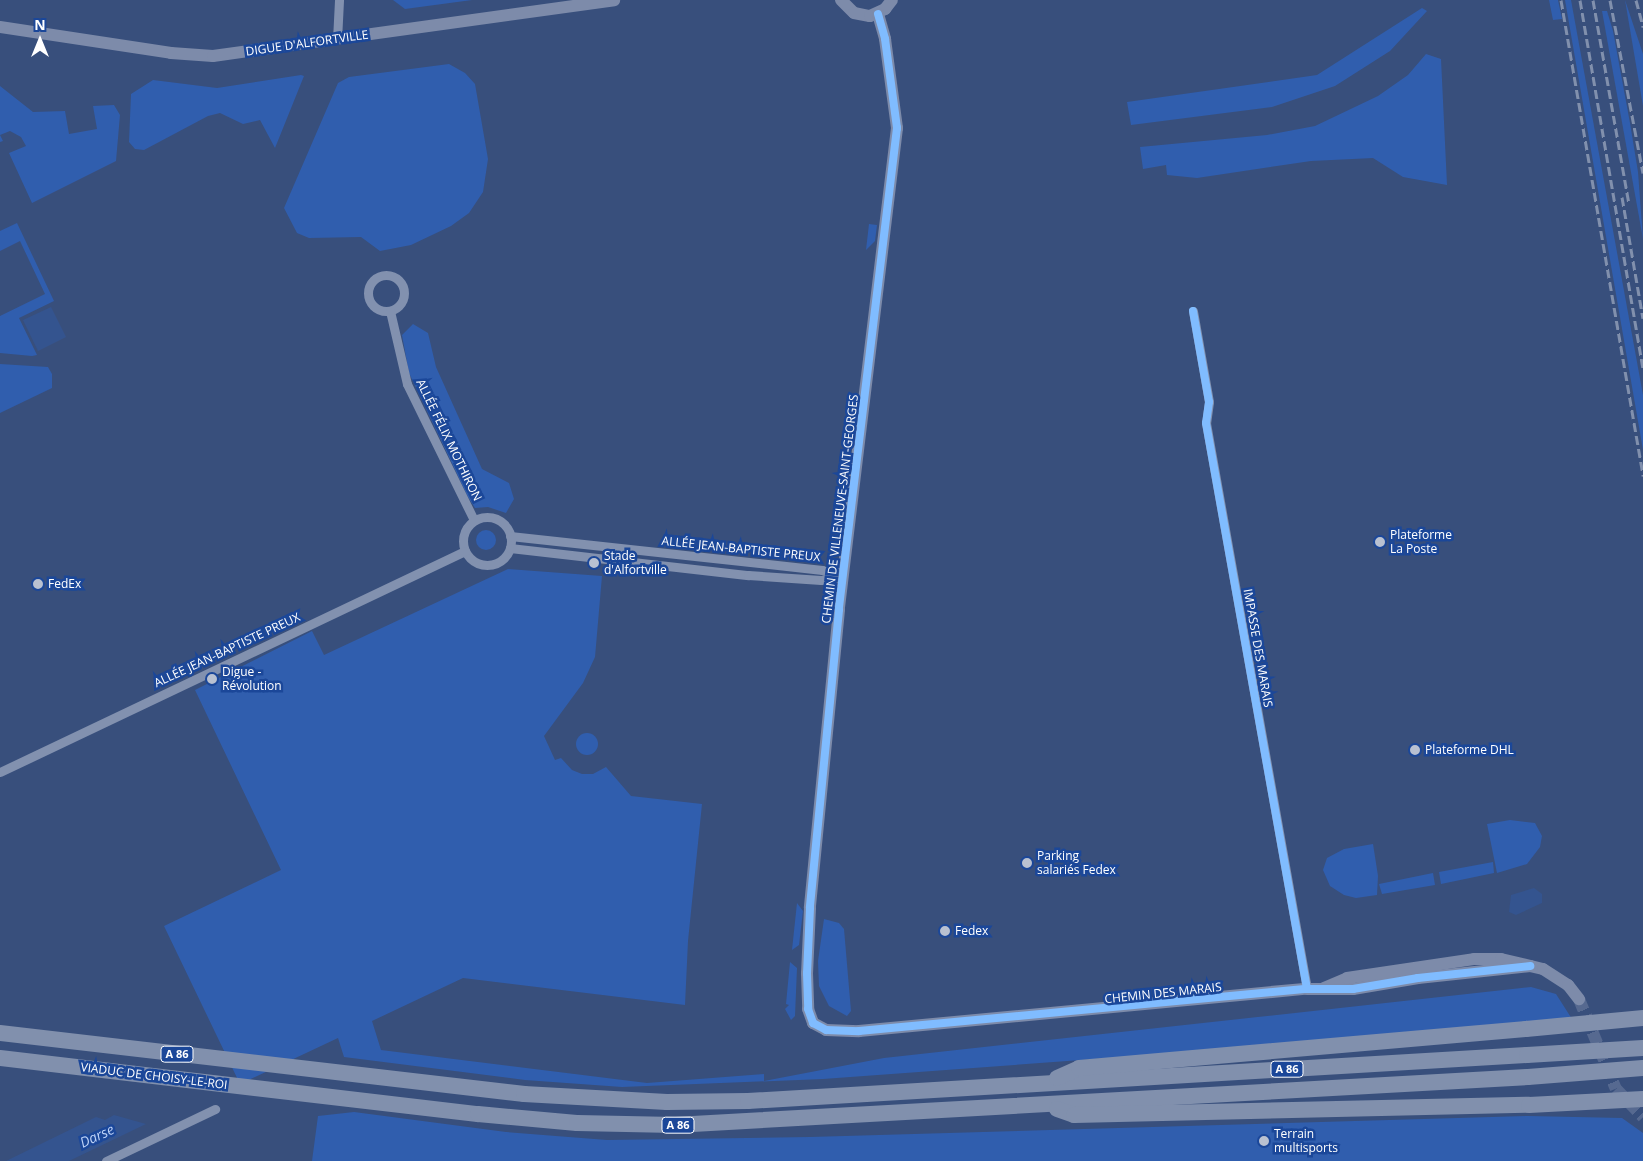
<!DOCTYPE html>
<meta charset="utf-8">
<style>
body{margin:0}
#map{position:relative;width:1643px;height:1161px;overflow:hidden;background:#384f7c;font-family:"Open Sans",sans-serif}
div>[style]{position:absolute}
.green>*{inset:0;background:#305eae}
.round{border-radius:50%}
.water>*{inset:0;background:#34548f}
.secondary-tunnel>*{height:12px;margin-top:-6px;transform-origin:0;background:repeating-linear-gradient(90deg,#566990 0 12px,transparent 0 18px)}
.street>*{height:9px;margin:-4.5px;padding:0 4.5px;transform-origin:4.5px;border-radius:4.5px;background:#8291af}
.street>.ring{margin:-4.5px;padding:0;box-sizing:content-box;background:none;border:9px solid #8291af;border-radius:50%}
.secondary>*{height:12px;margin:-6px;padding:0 6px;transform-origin:6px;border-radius:6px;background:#7d8baa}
.highway>*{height:16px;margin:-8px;padding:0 8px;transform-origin:8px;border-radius:8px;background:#8190ad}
.rail>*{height:3px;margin-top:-1.5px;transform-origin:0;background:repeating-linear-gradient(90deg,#8190ad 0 9px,transparent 0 13px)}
.highway-bridge>*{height:16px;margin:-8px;padding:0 8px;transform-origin:8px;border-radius:8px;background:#8190ad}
.cycleway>*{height:8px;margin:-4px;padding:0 4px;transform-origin:4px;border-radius:4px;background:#80bcff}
.dots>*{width:14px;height:14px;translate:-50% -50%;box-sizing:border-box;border:2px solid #1b4799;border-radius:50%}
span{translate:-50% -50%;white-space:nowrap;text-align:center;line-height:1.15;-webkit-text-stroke:5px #1b4799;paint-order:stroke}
.shield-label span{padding:1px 4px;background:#1b4799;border:1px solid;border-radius:4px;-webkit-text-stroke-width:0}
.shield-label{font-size:11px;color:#fff;font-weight:700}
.street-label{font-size:12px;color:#fff}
.poi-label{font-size:12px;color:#fff}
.left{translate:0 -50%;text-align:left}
.water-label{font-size:14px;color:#bdd2f7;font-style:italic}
.north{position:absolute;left:15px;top:15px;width:50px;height:50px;-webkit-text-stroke:4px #1b4799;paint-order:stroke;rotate:0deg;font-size:14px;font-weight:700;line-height:20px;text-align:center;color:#fff}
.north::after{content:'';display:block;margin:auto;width:18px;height:22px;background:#fff;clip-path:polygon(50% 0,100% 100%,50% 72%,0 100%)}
</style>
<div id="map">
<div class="green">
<i style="clip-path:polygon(393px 0,472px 0,405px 9px)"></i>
<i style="clip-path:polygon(1549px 0,1558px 0,1562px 19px,1553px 20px)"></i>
<i style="clip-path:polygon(1565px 0,1571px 0,1643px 395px,1643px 450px)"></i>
<i style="clip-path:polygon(1625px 0,1643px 54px,1643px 106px)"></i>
<i style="clip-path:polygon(1422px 8px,1427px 11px,1390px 51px,1335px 86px,1272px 107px,1131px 125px,1127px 102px,1317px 75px)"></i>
<i style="clip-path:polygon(1602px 11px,1607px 11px,1613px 31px,1630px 123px,1638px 172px,1643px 239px)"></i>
<i style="clip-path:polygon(1426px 54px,1441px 59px,1447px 185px,1403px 177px,1373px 158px,1311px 161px,1197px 178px,1167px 175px,1166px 165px,1143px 169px,1140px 147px,1267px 135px,1315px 126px,1378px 96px,1408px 75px)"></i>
<i style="clip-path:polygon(449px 64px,465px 73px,475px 84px,488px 159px,483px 192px,469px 213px,451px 226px,411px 245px,380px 251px,361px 237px,309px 238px,297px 233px,284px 208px,338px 83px,349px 77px)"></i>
<i style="clip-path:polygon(301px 75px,304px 76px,275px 148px,260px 120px,243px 124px,220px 113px,208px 116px,144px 150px,135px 149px,129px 142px,131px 94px,153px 80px,217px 88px)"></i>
<i style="clip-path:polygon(0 86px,33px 112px,65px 111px,69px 134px,97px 129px,93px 106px,114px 105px,120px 115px,116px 161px,32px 203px,9px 153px,26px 146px,21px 137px,10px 131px,0 135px,3px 141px,0 142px)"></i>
<i style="clip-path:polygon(17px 223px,54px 301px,19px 318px,37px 355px,32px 356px,0 353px,0 316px,45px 294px,20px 241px,0 251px,0 231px)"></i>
<i style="clip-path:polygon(869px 224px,877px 225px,875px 241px,866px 250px)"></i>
<i style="clip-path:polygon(413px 324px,428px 333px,436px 367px,482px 469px,509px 483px,514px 499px,506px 513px,488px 507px,475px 508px,468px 497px,409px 373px,402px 335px)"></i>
<i style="clip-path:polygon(0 364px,48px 367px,52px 374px,52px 388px,0 413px)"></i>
<i class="round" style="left:476px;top:530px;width:20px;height:20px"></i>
<i style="clip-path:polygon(508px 569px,602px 576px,595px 657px,583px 683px,544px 736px,555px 760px,561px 758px,572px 770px,582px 774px,593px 774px,606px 767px,631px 796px,702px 804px,688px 941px,685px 1005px,463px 978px,372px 1021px,381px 1050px,647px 1083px,764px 1074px,764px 1081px,884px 1058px,1531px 987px,1556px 994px,1572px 1019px,1367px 1039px,823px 1079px,622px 1087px,525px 1080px,344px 1057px,338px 1038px,240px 1084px,164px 926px,281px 870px,195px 690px,312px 631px,324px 655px)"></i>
<i class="round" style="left:576px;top:733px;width:22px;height:22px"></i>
<i style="clip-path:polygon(1510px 820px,1535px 823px,1542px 836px,1540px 847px,1527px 864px,1497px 873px,1487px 824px)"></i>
<i style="clip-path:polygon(1373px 844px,1378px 876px,1377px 895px,1356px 898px,1344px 895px,1330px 886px,1323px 870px,1327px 858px,1344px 849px)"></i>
<i style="clip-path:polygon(1493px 862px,1494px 873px,1441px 884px,1439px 872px)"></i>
<i style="clip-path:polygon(1433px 873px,1435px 885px,1382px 894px,1379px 884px)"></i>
<i style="clip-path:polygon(797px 903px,803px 911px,799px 945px,792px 950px)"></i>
<i style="clip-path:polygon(824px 919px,839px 923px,844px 929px,851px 1011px,847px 1016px,829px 1006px,819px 986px,818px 961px)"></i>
<i style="clip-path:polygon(790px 962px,797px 968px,795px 1016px,791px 1020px,785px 1009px,789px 1005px,786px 1004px)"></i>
<i style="clip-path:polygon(354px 1112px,506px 1132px,607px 1140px,810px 1137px,1528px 1116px,1622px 1118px,1643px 1133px,1643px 1161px,312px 1161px,318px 1116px)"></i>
</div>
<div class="water">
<i style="clip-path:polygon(51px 307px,66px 337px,38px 351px,23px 320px)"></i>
<i style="clip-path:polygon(1534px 888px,1542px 894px,1542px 903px,1516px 915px,1509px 912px,1511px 895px)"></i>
<i style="clip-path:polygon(114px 1115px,146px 1124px,69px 1161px,6px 1161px,96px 1117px,105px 1120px)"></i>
</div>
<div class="secondary-tunnel">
<i style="left:1579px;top:999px;width:97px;rotate:67.7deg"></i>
<i style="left:1616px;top:1089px;width:39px;rotate:46deg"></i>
</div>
<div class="street">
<i style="left:337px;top:40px;width:40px;rotate:-87.1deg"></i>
<i class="ring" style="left:368px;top:275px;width:27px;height:27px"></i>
<i style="left:390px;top:311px;width:75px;rotate:76.9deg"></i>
<i style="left:407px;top:384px;width:152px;rotate:63.8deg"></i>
<i style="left:1193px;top:311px;width:92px;rotate:80deg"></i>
<i style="left:1209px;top:402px;width:21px;rotate:98deg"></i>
<i style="left:1206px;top:423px;width:575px;rotate:79.88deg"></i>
<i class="ring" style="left:463px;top:517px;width:39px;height:39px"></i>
<i style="left:510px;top:536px;width:314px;rotate:6.2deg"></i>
<i style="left:822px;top:570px;width:22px;rotate:21deg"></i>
<i style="left:510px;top:548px;width:240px;rotate:6.5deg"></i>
<i style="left:748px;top:575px;width:73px;rotate:3.9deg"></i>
<i style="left:821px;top:580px;width:19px;rotate:-3deg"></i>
<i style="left:0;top:772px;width:515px;rotate:-25.42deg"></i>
<i style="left:106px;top:1161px;width:121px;rotate:-25.5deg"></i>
</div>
<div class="secondary">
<i style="left:841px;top:0;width:18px;rotate:45deg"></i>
<i style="left:854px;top:13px;width:16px;rotate:11deg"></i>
<i style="left:870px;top:16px;width:17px;rotate:-25deg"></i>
<i style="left:885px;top:9px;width:11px;rotate:-52deg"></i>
<i style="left:878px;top:14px;width:26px;rotate:74deg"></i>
<i style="left:885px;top:39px;width:90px;rotate:82.3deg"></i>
<i style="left:897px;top:128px;width:485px;rotate:96.9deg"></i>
<i style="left:839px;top:610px;width:299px;rotate:95.6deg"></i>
<i style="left:810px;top:908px;width:65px;rotate:92.6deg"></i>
<i style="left:807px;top:973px;width:36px;rotate:88deg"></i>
<i style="left:808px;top:1009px;width:15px;rotate:70deg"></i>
<i style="left:813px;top:1023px;width:15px;rotate:28deg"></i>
<i style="left:826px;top:1030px;width:33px;rotate:2deg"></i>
<i style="left:859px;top:1031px;width:450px;rotate:-5.4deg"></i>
<i style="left:1307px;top:989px;width:46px"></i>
<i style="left:1353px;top:989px;width:66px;rotate:-9.6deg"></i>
<i style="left:1418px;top:978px;width:113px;rotate:-6.1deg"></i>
<i style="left:0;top:27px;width:173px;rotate:8.6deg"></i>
<i style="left:171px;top:53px;width:42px;rotate:4.1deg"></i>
<i style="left:213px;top:56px;width:405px;rotate:-7.9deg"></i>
<i style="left:1324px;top:988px;width:25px;rotate:-23deg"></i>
<i style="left:1347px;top:978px;width:128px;rotate:-8.5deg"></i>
<i style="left:1474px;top:959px;width:27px"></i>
<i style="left:1501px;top:959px;width:43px;rotate:13.4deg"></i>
<i style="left:1543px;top:969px;width:30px;rotate:33deg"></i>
<i style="left:1568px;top:985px;width:18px;rotate:52deg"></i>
</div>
<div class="highway">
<i style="left:0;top:1033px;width:528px;rotate:6.64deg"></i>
<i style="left:524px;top:1094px;width:143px;rotate:3.2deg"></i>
<i style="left:667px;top:1102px;width:81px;rotate:-0.7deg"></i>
<i style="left:748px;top:1101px;width:780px;rotate:-3.38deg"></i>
<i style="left:0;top:1058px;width:481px;rotate:6.7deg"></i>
<i style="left:478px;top:1114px;width:99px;rotate:5.2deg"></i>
<i style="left:577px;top:1123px;width:98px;rotate:1.2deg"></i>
<i style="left:675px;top:1125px;width:854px;rotate:-3.22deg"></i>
<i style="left:1057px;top:1078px;width:24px;rotate:-24deg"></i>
<i style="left:1079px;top:1068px;width:449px;rotate:-5deg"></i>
<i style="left:1057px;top:1109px;width:18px;rotate:19deg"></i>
<i style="left:1074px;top:1115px;width:455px;rotate:-1.3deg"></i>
</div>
<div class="rail">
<i style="left:1561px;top:0;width:483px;rotate:80.2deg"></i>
<i style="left:1580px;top:0;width:375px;rotate:80.3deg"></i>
<i style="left:1593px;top:0;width:207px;rotate:80deg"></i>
<i style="left:1610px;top:0;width:176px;rotate:79.2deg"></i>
<i style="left:1636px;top:0;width:28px;rotate:75deg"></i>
<i style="left:1622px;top:197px;width:123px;rotate:80.2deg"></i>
</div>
<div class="highway-bridge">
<i style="left:1526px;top:1029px;width:118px;rotate:-5.4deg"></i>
<i style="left:1527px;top:1055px;width:116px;rotate:-3.5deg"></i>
<i style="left:1528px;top:1077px;width:115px;rotate:-4.5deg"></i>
<i style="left:1529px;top:1105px;width:114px;rotate:-3deg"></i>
</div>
<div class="cycleway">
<i style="left:878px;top:14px;width:26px;rotate:74deg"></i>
<i style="left:885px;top:39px;width:90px;rotate:82.3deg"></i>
<i style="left:897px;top:128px;width:485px;rotate:96.9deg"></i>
<i style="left:839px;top:610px;width:299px;rotate:95.6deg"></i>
<i style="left:810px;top:908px;width:65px;rotate:92.6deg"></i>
<i style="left:807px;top:973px;width:36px;rotate:88deg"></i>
<i style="left:808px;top:1009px;width:15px;rotate:70deg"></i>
<i style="left:813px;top:1023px;width:15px;rotate:28deg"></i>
<i style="left:826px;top:1030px;width:33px;rotate:2deg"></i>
<i style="left:859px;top:1031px;width:450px;rotate:-5.4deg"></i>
<i style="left:1307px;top:989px;width:46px"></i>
<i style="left:1353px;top:989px;width:66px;rotate:-9.6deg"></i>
<i style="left:1418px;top:978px;width:113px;rotate:-6.1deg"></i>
<i style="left:1193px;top:311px;width:92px;rotate:80deg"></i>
<i style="left:1209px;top:402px;width:21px;rotate:98deg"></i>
<i style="left:1206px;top:423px;width:575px;rotate:79.88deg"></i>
</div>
<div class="dots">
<i style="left:1380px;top:542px;background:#b9c1d1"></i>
<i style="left:594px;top:563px;background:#b9c1d1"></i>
<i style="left:38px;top:584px;background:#b9c1d1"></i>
<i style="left:212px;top:679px;background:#b9c1d1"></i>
<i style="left:1415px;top:750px;background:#b9c1d1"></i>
<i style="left:1027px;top:863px;background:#b9c1d1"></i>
<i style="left:945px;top:931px;background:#b9c1d1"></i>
<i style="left:1264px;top:1141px;background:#b9c1d1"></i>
</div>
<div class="shield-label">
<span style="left:177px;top:1054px">A 86</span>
<span style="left:1287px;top:1069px">A 86</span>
<span style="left:678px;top:1125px">A 86</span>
</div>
<div class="street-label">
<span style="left:307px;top:43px;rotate:-8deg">DIGUE D'ALFORTVILLE</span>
<span style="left:449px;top:440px;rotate:64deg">ALLÉE FÉLIX MOTHIRON</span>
<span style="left:840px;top:509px;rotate:-83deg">CHEMIN DE VILLENEUVE-SAINT-GEORGES</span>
<span style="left:741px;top:549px;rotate:6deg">ALLÉE JEAN-BAPTISTE PREUX</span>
<span style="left:1258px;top:648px;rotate:80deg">IMPASSE DES MARAIS</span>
<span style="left:227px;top:650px;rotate:-25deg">ALLÉE JEAN-BAPTISTE PREUX</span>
<span style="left:1163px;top:993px;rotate:-6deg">CHEMIN DES MARAIS</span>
<span style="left:154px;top:1076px;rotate:7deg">VIADUC DE CHOISY-LE-ROI</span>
</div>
<div class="poi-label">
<span class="left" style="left:1390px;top:542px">Plateforme<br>La Poste</span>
<span class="left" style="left:604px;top:563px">Stade<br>d'Alfortville</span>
<span class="left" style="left:48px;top:584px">FedEx</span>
<span class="left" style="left:222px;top:679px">Digue -<br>Révolution</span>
<span class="left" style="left:1425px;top:750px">Plateforme DHL</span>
<span class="left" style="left:1037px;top:863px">Parking<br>salariés Fedex</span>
<span class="left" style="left:955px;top:931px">Fedex</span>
<span class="left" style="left:1274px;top:1141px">Terrain<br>multisports</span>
</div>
<div class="water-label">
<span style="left:97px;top:1136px;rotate:-25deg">Darse</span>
</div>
<div class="north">N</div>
</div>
